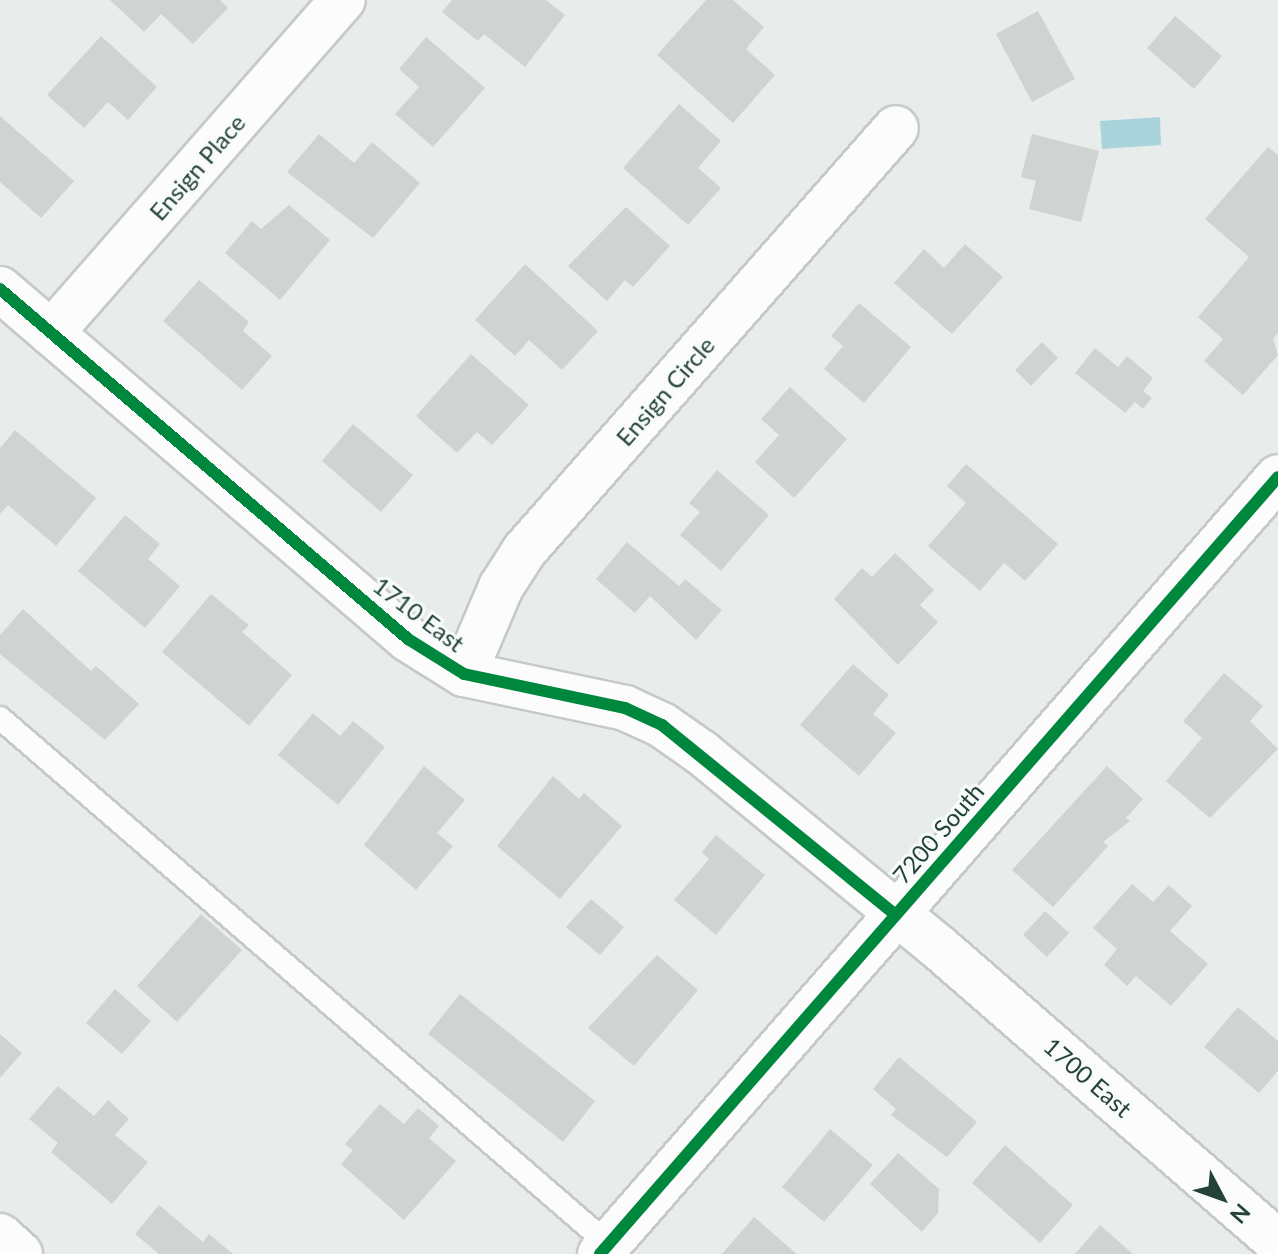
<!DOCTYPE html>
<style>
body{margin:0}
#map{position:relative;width:1278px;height:1254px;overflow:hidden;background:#e8edeb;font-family:Lato,sans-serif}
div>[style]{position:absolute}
.water>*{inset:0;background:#a9d4db}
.building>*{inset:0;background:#cfd4d2}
.roads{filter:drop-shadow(2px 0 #c5cac8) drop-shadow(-2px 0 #c5cac8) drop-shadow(0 2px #c5cac8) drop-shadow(0 -2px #c5cac8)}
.service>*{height:22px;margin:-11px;padding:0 11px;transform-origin:11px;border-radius:11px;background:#fcfcfc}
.minor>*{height:44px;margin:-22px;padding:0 22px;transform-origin:22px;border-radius:22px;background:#fcfcfc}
.tertiary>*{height:44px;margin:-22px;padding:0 22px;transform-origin:22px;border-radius:22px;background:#fcfcfc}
.cycleway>*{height:12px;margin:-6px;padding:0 6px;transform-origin:6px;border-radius:6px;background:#00873e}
span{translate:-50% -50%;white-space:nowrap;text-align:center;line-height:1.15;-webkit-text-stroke:6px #f7fbf9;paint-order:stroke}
.street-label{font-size:24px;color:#24423a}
.north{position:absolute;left:1182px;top:1158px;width:80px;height:80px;-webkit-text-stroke:6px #f7fbf9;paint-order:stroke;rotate:131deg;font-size:22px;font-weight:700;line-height:32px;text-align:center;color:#24423a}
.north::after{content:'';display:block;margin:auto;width:28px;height:36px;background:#24423a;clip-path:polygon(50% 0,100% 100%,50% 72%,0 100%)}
</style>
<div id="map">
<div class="water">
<i style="clip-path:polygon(1160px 117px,1161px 145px,1102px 149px,1100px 121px)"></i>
</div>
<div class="building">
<i style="clip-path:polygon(110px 0,220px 0,228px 8px,193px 44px,161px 14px,144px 32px)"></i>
<i style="clip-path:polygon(452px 0,546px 0,565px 15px,525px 67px,484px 34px,478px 41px,442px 12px)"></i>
<i style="clip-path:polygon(706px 0,733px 0,764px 27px,746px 49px,775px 75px,733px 123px,657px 55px)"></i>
<i style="clip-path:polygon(1038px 11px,1075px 79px,1032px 102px,996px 34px)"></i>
<i style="clip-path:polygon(1175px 16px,1222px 56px,1194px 89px,1147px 48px)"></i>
<i style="clip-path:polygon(101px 36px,157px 87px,128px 120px,108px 102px,84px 128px,47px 95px)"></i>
<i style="clip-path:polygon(426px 37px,485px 88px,433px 147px,395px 114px,419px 87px,399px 69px)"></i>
<i style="clip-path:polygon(679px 104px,721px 141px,698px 168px,721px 188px,688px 225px,623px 168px)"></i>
<i style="clip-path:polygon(0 116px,74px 181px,41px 218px,0 182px)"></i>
<i style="clip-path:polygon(319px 134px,354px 163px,372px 142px,420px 183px,373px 238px,287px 172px)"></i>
<i style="clip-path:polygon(1032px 134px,1099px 151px,1081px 222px,1029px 209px,1036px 181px,1021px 177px)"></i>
<i style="clip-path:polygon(1268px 147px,1278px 155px,1278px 333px,1273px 339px,1278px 355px,1243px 395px,1204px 361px,1223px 339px,1198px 317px,1249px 257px,1205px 219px)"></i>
<i style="clip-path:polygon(289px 205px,330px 240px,280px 300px,225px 253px,252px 221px,261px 229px)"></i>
<i style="clip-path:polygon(626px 207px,670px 246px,633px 287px,625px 280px,607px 301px,568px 266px)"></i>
<i style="clip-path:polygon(965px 244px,1003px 277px,952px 334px,894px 283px,924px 249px,944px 268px)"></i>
<i style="clip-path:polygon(525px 264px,598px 331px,562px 370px,529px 340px,515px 356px,475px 320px)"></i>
<i style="clip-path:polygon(199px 280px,249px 322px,243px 331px,272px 356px,242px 390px,163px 321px)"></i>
<i style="clip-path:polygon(859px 303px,911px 347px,864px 403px,824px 369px,843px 346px,831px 336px)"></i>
<i style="clip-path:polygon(1042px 342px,1058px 358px,1031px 386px,1015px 370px)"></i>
<i style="clip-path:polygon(1095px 348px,1118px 367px,1127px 356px,1153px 378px,1143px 391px,1152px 398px,1143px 409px,1135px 402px,1125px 413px,1075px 373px)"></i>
<i style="clip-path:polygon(471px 354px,529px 405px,492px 445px,477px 432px,457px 453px,416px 416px)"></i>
<i style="clip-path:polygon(790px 387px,847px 439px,794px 498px,755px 462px,779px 435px,761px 419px)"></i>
<i style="clip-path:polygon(353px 424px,413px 475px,381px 512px,322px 461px)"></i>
<i style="clip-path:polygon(15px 430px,96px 498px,56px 546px,8px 505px,0 514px,0 448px)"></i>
<i style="clip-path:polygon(966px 464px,1058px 544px,1025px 581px,1004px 563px,980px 591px,928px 546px,966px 503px,947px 486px)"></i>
<i style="clip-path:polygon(717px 470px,769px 515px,721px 571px,680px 535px,700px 512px,689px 503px)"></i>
<i style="clip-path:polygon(125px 515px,160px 544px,148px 559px,180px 586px,145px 628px,78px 571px)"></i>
<i style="clip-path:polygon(627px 542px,679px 586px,685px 579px,722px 610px,696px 640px,650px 596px,635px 613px,596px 579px)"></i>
<i style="clip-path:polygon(895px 553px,934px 590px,920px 605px,938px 622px,898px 665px,834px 599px,862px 568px,872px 577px)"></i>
<i style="clip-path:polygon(211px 594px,249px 625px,242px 632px,292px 675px,249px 726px,162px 652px)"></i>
<i style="clip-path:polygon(23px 609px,91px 671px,96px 666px,139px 704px,105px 740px,0 654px,0 635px)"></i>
<i style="clip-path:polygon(853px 664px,889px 695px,873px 714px,896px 733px,859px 776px,800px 725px)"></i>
<i style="clip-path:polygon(1224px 673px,1263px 706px,1250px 721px,1278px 749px,1210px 818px,1166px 781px,1202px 738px,1183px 721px)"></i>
<i style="clip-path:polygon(313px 713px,340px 736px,353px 721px,385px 747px,338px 805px,278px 755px)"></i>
<i style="clip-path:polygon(424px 766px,465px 800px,437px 833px,453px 846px,416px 890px,364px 845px)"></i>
<i style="clip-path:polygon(1107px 766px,1143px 799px,1126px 818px,1130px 821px,1103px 842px,1108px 846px,1053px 907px,1012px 870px)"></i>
<i style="clip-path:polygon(553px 776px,579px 799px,584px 793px,622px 826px,560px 899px,497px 846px)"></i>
<i style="clip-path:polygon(716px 835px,765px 875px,716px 935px,674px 900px,709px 859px,702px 852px)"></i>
<i style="clip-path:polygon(1132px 884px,1153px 902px,1169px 885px,1192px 906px,1170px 931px,1208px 964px,1171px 1006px,1136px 976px,1127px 986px,1104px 965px,1117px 949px,1093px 928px)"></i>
<i style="clip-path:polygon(591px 899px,624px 927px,600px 955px,566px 927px)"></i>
<i style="clip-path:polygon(1045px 911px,1069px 933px,1047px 957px,1023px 935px)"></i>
<i style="clip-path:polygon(201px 914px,242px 950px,177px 1022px,137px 986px)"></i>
<i style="clip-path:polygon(657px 955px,698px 990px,634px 1066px,588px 1028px)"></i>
<i style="clip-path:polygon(115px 989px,151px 1021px,122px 1054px,86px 1023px)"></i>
<i style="clip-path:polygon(460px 994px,595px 1101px,563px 1142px,428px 1034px)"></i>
<i style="clip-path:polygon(1238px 1007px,1278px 1041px,1278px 1071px,1259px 1093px,1204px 1047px)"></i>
<i style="clip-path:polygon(0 1034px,22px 1053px,0 1078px)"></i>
<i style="clip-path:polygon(899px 1057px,977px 1122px,947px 1157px,891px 1115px,896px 1109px,873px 1089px)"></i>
<i style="clip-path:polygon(58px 1086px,94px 1116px,108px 1100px,129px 1119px,115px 1135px,148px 1162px,112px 1204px,51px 1152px,58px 1143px,29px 1119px)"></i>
<i style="clip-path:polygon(380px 1104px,404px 1124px,418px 1108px,439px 1126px,429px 1138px,456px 1161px,404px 1220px,341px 1164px,353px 1150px,345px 1144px)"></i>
<i style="clip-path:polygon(830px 1129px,873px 1165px,824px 1222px,782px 1187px)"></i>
<i style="clip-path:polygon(1005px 1145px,1073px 1205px,1040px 1243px,972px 1183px)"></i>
<i style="clip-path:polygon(898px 1153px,939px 1189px,938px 1213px,922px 1232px,870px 1184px)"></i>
<i style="clip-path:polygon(159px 1205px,203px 1242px,209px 1234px,233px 1254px,159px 1254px,135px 1234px)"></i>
<i style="clip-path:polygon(754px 1217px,797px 1254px,722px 1254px)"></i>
<i style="clip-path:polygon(1100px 1225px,1133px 1254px,1075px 1254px)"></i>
</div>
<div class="roads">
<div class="service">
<i style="left:0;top:718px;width:804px;rotate:40.86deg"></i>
</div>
<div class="minor">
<i style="left:0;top:289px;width:538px;rotate:40.62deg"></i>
<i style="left:408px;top:639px;width:66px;rotate:32deg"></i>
<i style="left:464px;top:674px;width:165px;rotate:11.9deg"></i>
<i style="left:625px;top:708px;width:41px;rotate:24.7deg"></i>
<i style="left:662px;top:725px;width:49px;rotate:35deg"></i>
<i style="left:702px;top:753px;width:304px;rotate:39.4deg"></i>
<i style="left:937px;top:946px;width:452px;rotate:41deg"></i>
<i style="left:51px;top:333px;width:443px;rotate:-48.8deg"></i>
<i style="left:464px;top:674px;width:95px;rotate:-67deg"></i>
<i style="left:501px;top:587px;width:43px;rotate:-57.4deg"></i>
<i style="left:524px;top:551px;width:563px;rotate:-48.67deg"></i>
<i style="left:0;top:1236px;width:27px;rotate:42deg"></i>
</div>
<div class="tertiary">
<i style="left:600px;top:1254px;width:1031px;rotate:-48.89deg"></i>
</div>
</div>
<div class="cycleway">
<i style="left:0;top:289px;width:538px;rotate:40.62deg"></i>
<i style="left:408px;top:639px;width:66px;rotate:32deg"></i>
<i style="left:464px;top:674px;width:165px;rotate:11.9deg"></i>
<i style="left:625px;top:708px;width:41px;rotate:24.7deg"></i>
<i style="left:662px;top:725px;width:301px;rotate:39.1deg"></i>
<i style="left:600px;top:1254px;width:1031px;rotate:-48.89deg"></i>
</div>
<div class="street-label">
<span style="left:197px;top:167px;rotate:-49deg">Ensign Place</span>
<span style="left:665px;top:391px;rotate:-49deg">Ensign Circle</span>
<span style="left:419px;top:614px;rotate:37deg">1710 East</span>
<span style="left:938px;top:833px;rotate:-49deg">7200 South</span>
<span style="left:1088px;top:1077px;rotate:41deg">1700 East</span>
</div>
<div class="north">N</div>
</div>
